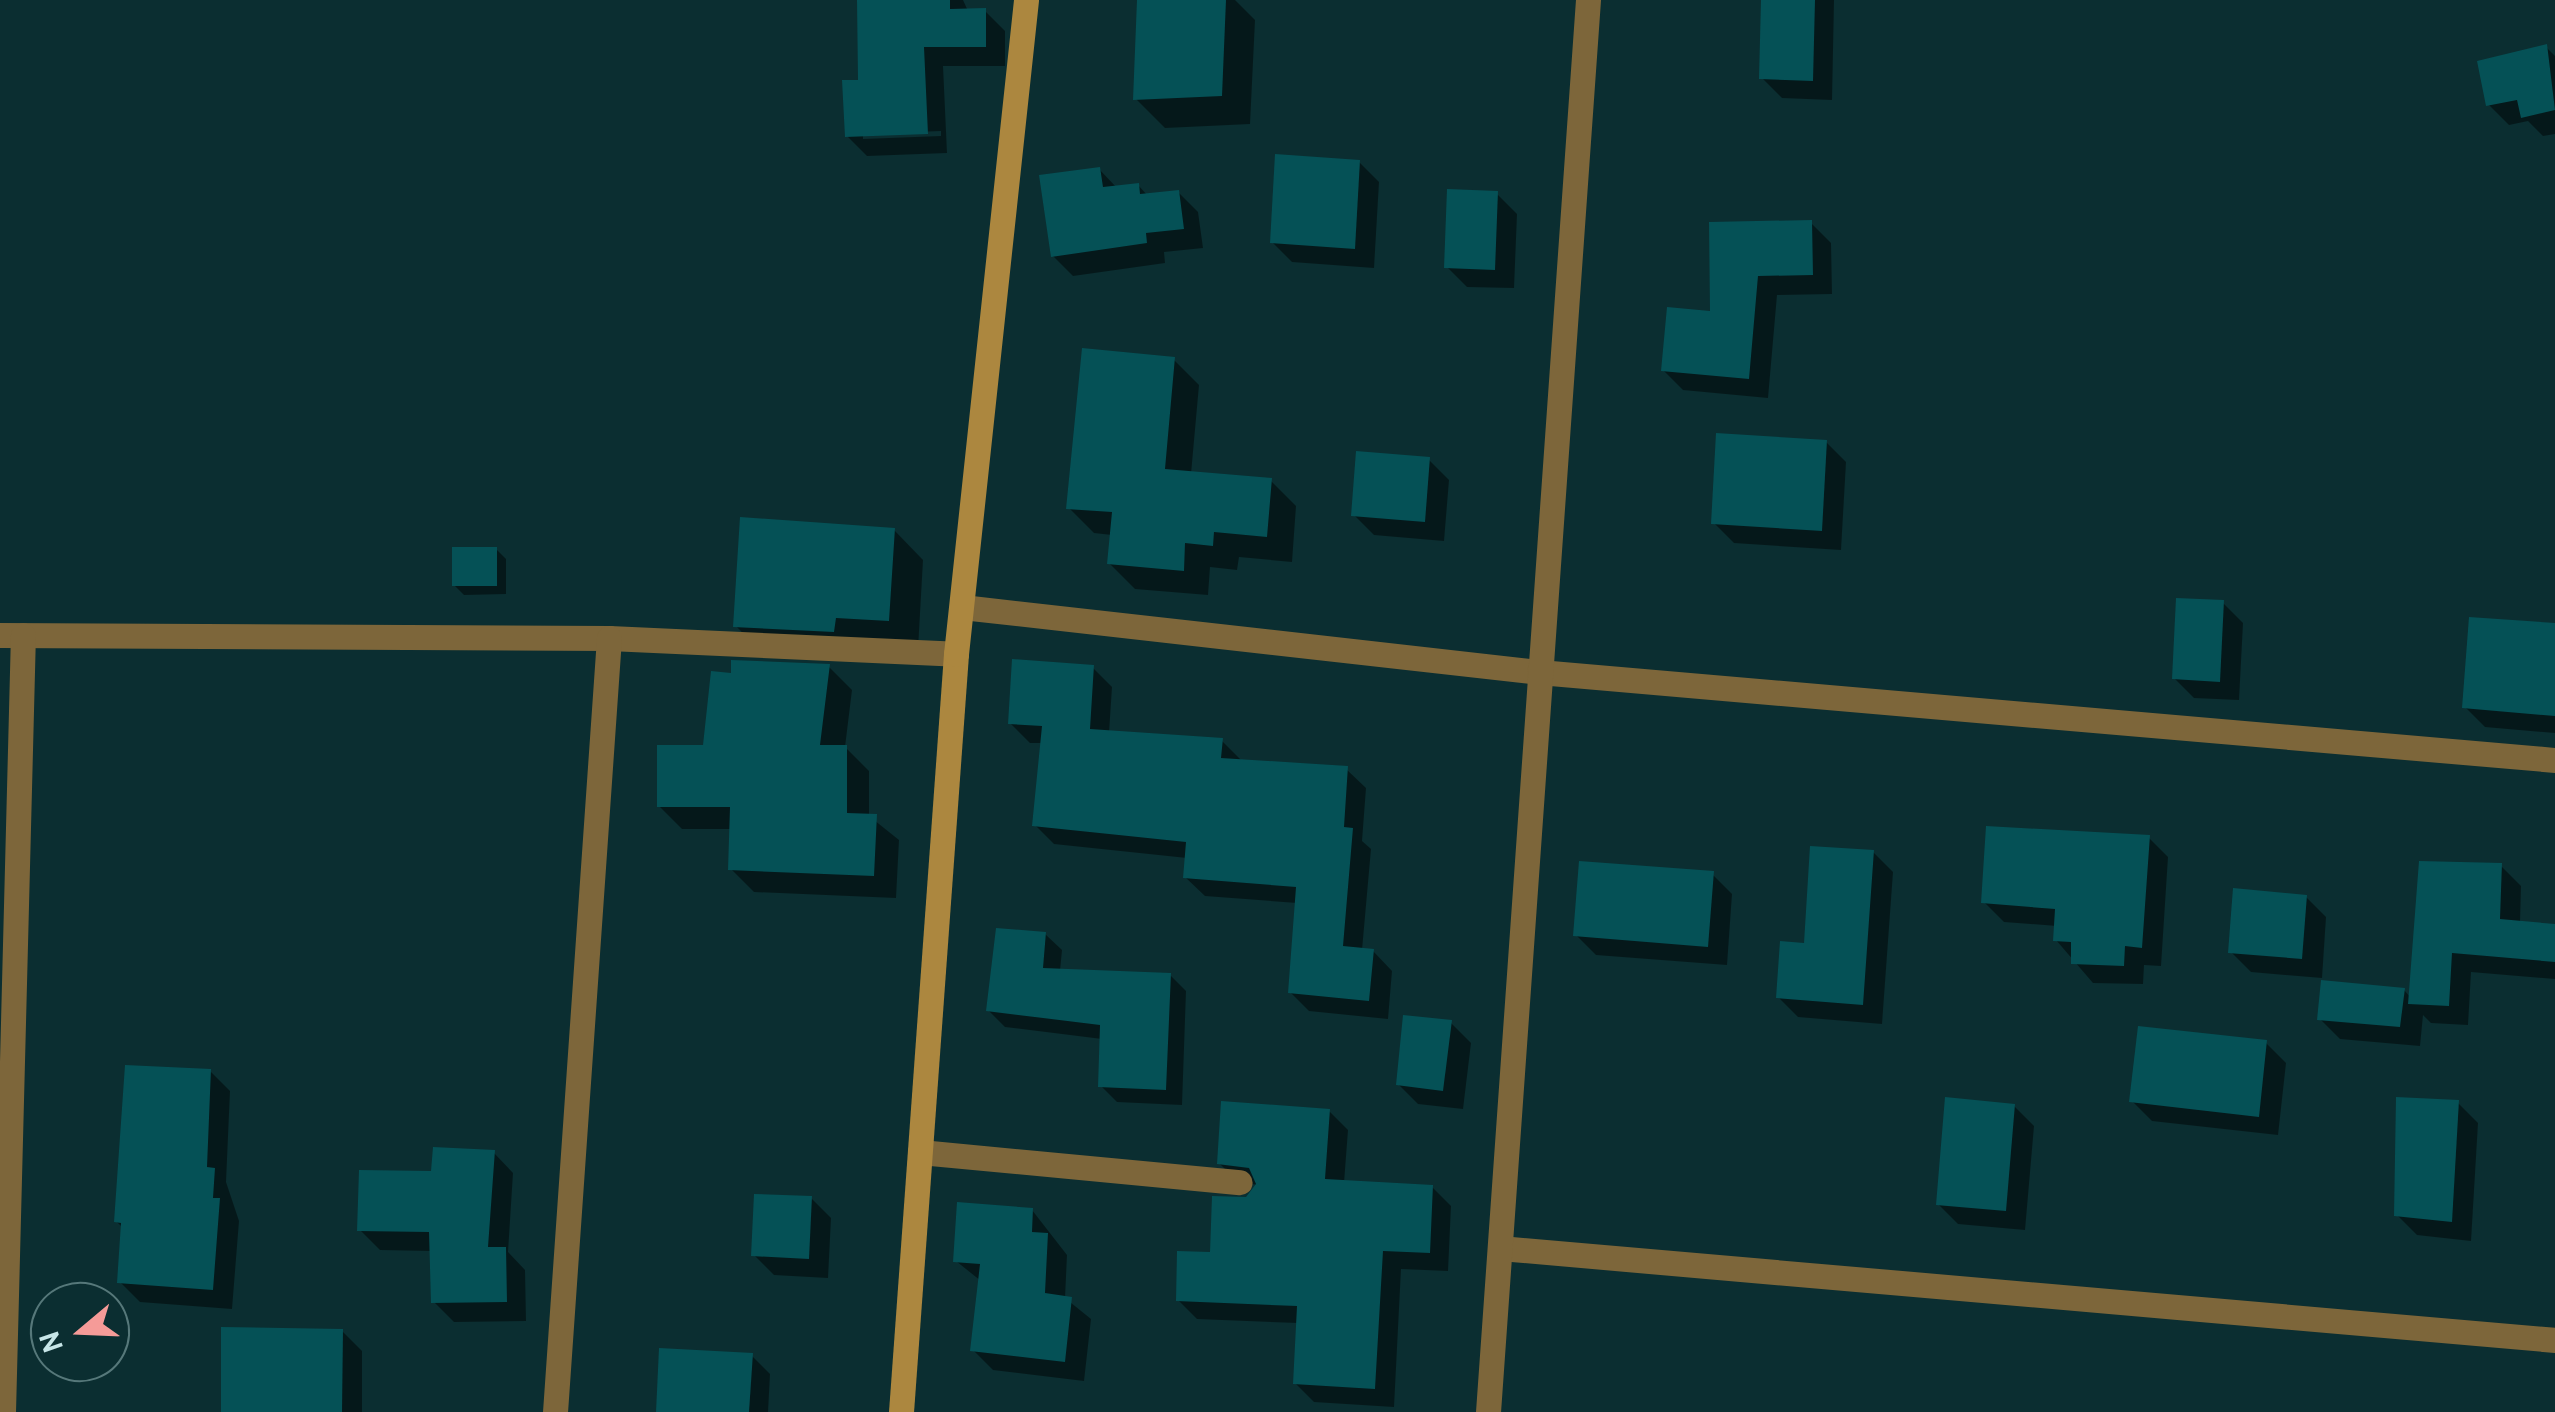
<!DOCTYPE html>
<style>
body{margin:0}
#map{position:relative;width:2555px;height:1412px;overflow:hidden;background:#0b2e31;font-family:Overpass,sans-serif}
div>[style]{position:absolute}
.shadow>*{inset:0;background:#0007}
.building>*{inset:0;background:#055156}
.lane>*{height:25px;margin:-12.5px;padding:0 12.5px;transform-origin:12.5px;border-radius:12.5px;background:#7d663a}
.street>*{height:25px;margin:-12.5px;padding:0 12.5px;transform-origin:12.5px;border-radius:12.5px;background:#7d663a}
.secondary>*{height:25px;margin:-12.5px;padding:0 12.5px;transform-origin:12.5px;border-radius:12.5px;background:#ac873f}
span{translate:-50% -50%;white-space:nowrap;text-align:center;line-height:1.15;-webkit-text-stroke:9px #0b2e31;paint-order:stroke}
.north{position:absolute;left:30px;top:1282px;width:100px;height:100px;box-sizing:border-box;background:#0b2e31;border:2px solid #56787a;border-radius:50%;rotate:251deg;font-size:28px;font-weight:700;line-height:40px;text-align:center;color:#c7e6e8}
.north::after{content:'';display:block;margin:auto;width:35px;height:45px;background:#f59b98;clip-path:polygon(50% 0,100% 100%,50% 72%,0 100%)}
</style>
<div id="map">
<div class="shadow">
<i style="clip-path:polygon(evenodd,862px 0,963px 0,968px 11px,985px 11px,1005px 31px,1005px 66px,943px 66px,947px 153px,867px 156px,847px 136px,860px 82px,862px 0,941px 131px,941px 136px,863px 139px,863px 134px,941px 131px)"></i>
<i style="clip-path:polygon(1139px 0,1235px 0,1255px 20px,1250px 124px,1165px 128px,1136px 99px)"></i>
<i style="clip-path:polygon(1763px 0,1834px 0,1832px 100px,1782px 98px,1762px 78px)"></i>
<i style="clip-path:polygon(2546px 47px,2555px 56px,2555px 134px,2543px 136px,2528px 121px,2509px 125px,2489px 105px)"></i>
<i style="clip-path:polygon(1359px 162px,1379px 182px,1374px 268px,1292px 262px,1272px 242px)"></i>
<i style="clip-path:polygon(1099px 169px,1117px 188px,1138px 185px,1148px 196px,1178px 192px,1198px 212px,1203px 248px,1164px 252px,1165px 263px,1073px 276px,1053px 256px)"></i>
<i style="clip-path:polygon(1497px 194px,1517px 214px,1514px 288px,1467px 287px,1447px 267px)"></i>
<i style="clip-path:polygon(1811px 223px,1831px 243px,1832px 294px,1777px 295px,1768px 398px,1683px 390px,1663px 370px,1712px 314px)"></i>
<i style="clip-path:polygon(1174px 360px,1199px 385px,1191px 474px,1271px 481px,1296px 506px,1292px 562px,1239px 557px,1237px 570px,1210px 567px,1208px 595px,1135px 589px,1110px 564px,1112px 535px,1094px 533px,1069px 508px)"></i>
<i style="clip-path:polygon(1826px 442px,1846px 462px,1841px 550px,1734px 543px,1714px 523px)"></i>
<i style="clip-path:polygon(1429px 460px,1449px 480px,1444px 541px,1374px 535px,1354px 515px)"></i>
<i style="clip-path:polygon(894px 530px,923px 560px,918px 649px,765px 656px,736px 626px)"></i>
<i style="clip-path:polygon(496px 549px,506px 559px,506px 594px,464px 595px,454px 585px)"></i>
<i style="clip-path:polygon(2223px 603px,2243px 623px,2239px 700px,2194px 698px,2174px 678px)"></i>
<i style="clip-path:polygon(2555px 626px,2555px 733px,2485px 727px,2465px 707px)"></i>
<i style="clip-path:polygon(829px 667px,852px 690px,845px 747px,869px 771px,869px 816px,899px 840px,896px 898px,754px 892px,731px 869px,732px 829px,682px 829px,659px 806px,705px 748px,733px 676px)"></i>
<i style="clip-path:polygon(1093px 668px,1112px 687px,1109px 733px,1222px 741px,1241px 760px,1346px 769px,1366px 788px,1362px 841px,1371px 849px,1362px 950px,1373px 951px,1392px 971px,1388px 1019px,1309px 1011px,1290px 992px,1297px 903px,1205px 896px,1185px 877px,1187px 858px,1054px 844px,1035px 825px,1042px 743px,1030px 743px,1010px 723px)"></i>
<i style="clip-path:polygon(2148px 837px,2168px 857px,2161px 966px,2144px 965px,2143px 984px,2093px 983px,2056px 940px,2057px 926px,2004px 922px,1984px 902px)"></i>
<i style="clip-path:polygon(1873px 852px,1893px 872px,1882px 1024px,1798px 1017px,1778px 997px)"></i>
<i style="clip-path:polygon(2501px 866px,2521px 886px,2520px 923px,2555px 926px,2555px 979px,2471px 972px,2468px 1025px,2431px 1023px,2423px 1015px,2420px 1046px,2340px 1039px,2320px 1019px,2404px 990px,2411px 998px)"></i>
<i style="clip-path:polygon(1712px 874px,1732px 894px,1727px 965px,1596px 955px,1576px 935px)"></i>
<i style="clip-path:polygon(2306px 897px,2326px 917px,2322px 978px,2251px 972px,2231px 952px)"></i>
<i style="clip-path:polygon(1045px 934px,1062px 950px,1060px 971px,1170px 975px,1186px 991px,1182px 1105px,1117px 1102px,1101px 1086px,1102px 1039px,1005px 1027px,989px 1011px)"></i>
<i style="clip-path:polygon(1451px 1023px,1471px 1043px,1463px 1109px,1418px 1104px,1398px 1084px)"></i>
<i style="clip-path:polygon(2266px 1043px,2286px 1063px,2278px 1135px,2152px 1121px,2132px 1101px)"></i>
<i style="clip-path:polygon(210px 1071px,230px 1091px,226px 1182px,239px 1221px,232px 1309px,140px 1302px,120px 1282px,123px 1228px,116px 1221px)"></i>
<i style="clip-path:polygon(2399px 1100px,2458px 1103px,2478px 1123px,2471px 1241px,2417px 1235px,2397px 1215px)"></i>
<i style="clip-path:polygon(2014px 1106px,2034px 1126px,2025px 1230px,1958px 1224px,1938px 1204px)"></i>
<i style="clip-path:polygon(1329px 1111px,1348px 1130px,1344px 1183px,1432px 1187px,1451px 1206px,1448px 1271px,1401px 1269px,1394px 1407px,1314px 1402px,1295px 1383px,1298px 1323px,1197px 1319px,1178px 1300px,1259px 1185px,1238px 1182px,1219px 1163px)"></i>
<i style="clip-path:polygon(494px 1153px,513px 1173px,508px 1252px,525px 1270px,526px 1321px,454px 1322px,434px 1302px,432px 1251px,380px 1250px,360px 1230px)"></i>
<i style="clip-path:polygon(811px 1198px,831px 1218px,828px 1278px,774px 1275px,754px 1255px)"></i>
<i style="clip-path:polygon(1032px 1210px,1067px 1255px,1065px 1298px,1091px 1319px,1084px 1381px,993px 1370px,973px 1350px,981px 1281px,956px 1261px)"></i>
<i style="clip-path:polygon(342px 1331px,362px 1351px,362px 1412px,223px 1412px)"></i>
<i style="clip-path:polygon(752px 1356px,770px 1374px,768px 1412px,658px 1412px)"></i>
</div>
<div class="building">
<i style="clip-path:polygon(857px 0,950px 0,950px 9px,986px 8px,986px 47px,924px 47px,928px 134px,845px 137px,842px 80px,858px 80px)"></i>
<i style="clip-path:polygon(1137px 0,1226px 0,1222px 96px,1133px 100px)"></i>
<i style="clip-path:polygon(1761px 0,1815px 0,1813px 81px,1759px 79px)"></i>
<i style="clip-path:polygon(2547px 44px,2555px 110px,2521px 118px,2517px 100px,2486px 106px,2477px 61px)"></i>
<i style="clip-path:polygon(1275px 154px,1360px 160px,1355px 249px,1270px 243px)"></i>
<i style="clip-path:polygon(1100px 167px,1103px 187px,1139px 183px,1140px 194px,1179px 190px,1184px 229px,1146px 233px,1147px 243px,1051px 257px,1039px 175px)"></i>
<i style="clip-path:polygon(1447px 189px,1498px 191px,1495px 270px,1444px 268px)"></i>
<i style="clip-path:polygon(1812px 220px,1813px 275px,1758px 276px,1749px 379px,1661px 371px,1667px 307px,1710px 311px,1709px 222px)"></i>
<i style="clip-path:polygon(1082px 348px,1175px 357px,1165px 469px,1272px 478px,1267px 537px,1214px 532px,1213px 546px,1185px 543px,1184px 571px,1107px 564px,1112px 512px,1066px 509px)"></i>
<i style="clip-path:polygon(1716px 433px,1827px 440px,1822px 531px,1711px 524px)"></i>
<i style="clip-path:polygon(1356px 451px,1430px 457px,1425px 522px,1351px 516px)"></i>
<i style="clip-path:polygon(740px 517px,895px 528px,889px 621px,836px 618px,834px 632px,733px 627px)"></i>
<i style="clip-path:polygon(452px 547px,497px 547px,497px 586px,452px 586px)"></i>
<i style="clip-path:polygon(2176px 598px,2224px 600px,2220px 682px,2172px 679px)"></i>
<i style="clip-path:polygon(2469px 617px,2555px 623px,2555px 716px,2462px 708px)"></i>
<i style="clip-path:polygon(1012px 659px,1094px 665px,1090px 729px,1223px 738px,1221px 758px,1348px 766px,1344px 827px,1353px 828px,1343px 946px,1374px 949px,1369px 1001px,1288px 993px,1296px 887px,1183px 878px,1186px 842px,1032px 826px,1042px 726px,1008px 724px)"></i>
<i style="clip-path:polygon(731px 660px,830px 664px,820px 745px,847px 745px,847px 813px,877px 814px,874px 876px,728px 870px,730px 807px,657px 807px,657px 745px,703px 745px,711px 671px,731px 673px)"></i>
<i style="clip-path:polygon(1986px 826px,2150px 835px,2142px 948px,2125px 946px,2124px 966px,2071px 964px,2071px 942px,2053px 941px,2055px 909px,1981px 903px)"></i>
<i style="clip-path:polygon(1810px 846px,1874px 850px,1863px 1005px,1776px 998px,1780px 941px,1804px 943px)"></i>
<i style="clip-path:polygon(1579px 861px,1714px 871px,1708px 947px,1573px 936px)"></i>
<i style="clip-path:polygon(2419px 861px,2502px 863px,2500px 919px,2555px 924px,2555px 962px,2452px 953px,2449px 1006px,2408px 1004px)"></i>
<i style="clip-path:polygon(2233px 888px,2307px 895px,2302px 959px,2228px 953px)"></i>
<i style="clip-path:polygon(996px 928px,1046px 932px,1043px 968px,1171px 973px,1166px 1090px,1098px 1087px,1100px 1025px,986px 1011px)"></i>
<i style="clip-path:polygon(2321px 980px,2405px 988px,2400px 1027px,2317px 1020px)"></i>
<i style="clip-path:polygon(1403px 1015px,1452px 1020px,1443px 1091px,1396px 1085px)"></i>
<i style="clip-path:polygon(2138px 1026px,2267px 1040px,2259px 1117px,2129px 1102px)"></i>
<i style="clip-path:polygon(125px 1065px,211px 1069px,207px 1167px,215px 1168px,213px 1198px,220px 1198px,213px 1290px,117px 1283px,121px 1223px,114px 1222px)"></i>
<i style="clip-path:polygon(1945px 1097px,2015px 1104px,2006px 1211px,1936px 1205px)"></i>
<i style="clip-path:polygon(2396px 1097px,2459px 1100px,2452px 1222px,2394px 1216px)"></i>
<i style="clip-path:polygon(1221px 1101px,1330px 1109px,1325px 1179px,1433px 1185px,1430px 1253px,1383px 1251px,1375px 1389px,1293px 1384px,1297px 1306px,1176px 1301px,1177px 1251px,1210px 1252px,1212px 1196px,1246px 1197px,1256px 1184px,1249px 1168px,1217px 1164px)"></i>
<i style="clip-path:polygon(433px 1147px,495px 1150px,488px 1247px,506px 1247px,507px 1302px,431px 1303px,429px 1232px,357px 1231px,359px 1170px,431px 1171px)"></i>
<i style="clip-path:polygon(754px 1194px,812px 1196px,809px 1259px,751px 1256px)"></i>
<i style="clip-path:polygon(957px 1202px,1033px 1208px,1032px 1232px,1048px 1233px,1045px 1293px,1072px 1297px,1065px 1362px,970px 1351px,980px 1264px,953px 1262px)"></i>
<i style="clip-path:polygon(221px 1327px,343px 1329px,342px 1412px,221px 1412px)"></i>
<i style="clip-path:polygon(659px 1348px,753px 1353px,749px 1412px,656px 1412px)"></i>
</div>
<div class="lane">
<i style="left:920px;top:1152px;width:321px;rotate:5.4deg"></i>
</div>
<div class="street">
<i style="left:962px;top:607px;width:581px;rotate:6.43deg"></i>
<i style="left:1539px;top:672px;width:1020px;rotate:4.95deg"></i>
<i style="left:0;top:635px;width:609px;rotate:0.28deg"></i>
<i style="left:609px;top:638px;width:347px;rotate:2.6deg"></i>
<i style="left:1500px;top:1248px;width:1059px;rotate:4.98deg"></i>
<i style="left:3px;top:1412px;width:777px;rotate:-88.53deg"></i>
<i style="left:555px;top:1412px;width:776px;rotate:-86.01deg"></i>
<i style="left:1488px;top:1412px;width:1416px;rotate:-85.95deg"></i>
</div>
<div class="secondary">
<i style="left:901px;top:1412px;width:760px;rotate:-85.85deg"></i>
<i style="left:956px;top:654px;width:658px;rotate:-83.89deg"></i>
</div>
<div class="north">N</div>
</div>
